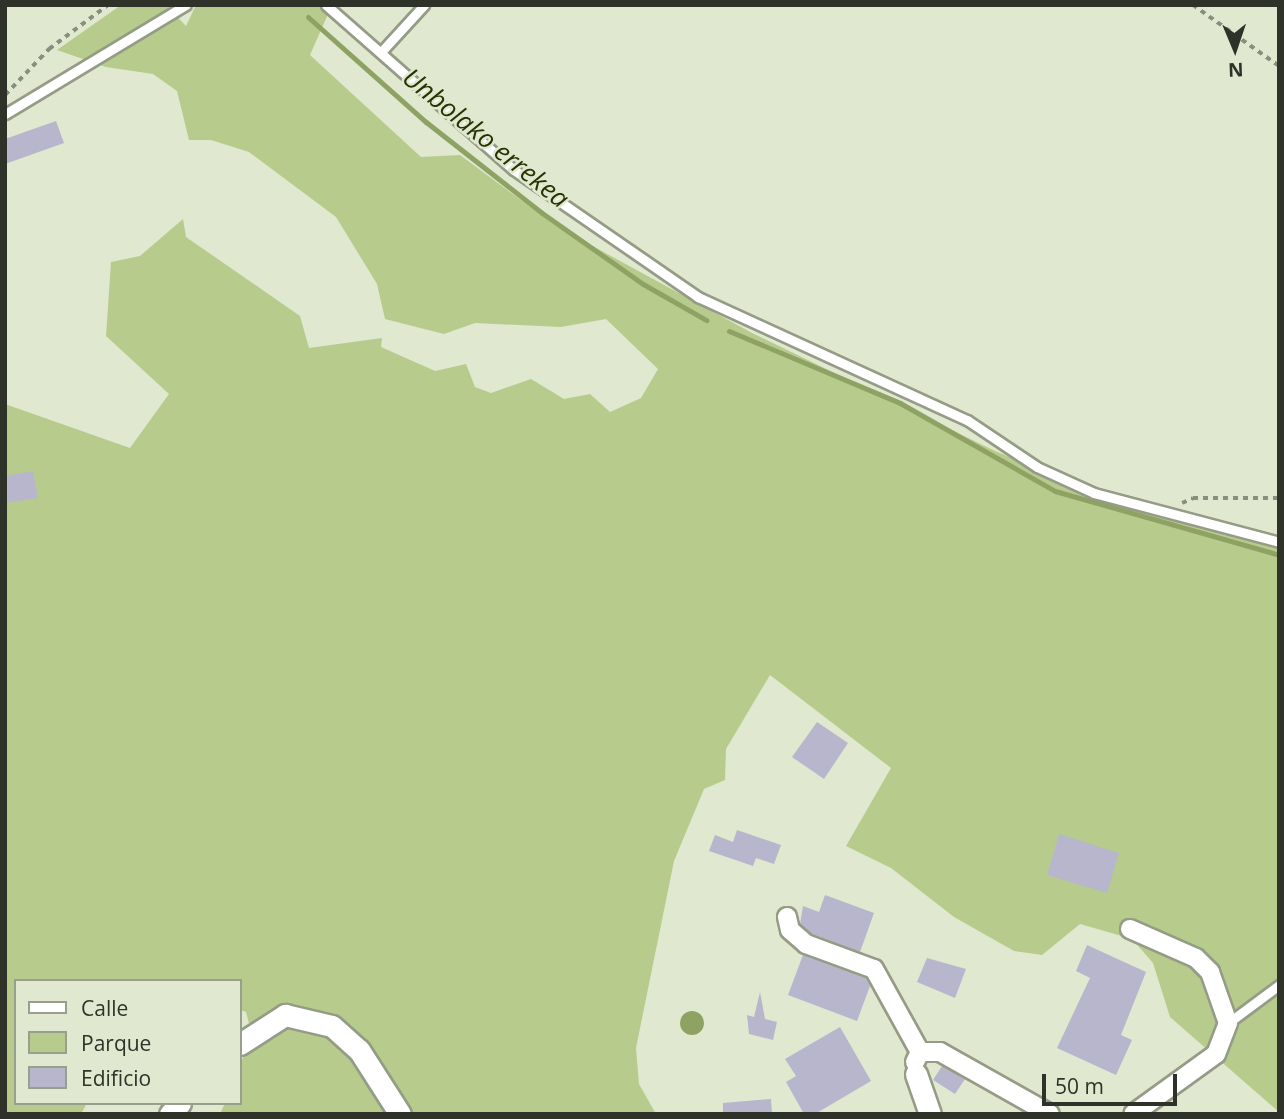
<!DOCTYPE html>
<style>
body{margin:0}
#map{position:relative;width:1284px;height:1119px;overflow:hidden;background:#e0e8d0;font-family:"Open Sans",sans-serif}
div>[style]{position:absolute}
.green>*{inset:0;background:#b7cc8c}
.water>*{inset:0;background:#8ea363}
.round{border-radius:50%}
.stream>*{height:5px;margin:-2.5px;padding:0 2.5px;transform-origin:2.5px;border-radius:2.5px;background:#8ea363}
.building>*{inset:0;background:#b7b6cd}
.path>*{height:3.5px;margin-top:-1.75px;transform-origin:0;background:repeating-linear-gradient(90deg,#898f7e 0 5px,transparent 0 10px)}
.roads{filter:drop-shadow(2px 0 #949c86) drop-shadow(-2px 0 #949c86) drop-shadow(0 2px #949c86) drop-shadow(0 -2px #949c86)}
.service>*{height:9px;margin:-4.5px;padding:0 4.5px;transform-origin:4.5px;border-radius:4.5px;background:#fff}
.minor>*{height:18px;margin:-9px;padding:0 9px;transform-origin:9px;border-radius:9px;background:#fff}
.tertiary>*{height:21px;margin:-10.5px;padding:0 10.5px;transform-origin:10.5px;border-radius:10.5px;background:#fff}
span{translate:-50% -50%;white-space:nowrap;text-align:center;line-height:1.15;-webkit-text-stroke:5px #e0e8d0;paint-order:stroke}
.water-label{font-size:26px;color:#273301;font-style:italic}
.frame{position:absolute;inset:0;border:7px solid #2f3229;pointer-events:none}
.legend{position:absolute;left:14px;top:979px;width:228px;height:126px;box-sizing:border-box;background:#e0e8d0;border:2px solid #999f8d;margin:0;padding:9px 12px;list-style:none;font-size:21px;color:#2f3229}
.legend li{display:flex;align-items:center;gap:14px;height:35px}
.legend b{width:35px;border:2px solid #999f8d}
.north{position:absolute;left:1200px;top:14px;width:70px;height:70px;-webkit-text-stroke:5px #e0e8d0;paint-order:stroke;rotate:178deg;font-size:19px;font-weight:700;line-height:28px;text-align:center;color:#2f3229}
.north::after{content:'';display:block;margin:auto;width:24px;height:32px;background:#2f3229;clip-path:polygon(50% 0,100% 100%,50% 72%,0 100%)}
.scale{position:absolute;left:1042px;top:1074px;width:135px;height:32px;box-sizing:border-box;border:4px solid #2f3229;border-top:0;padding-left:9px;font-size:21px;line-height:24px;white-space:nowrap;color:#2f3229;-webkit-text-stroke:5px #e0e8d0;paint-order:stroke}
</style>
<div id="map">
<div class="green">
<i style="clip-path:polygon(121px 5px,166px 5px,186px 26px,196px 5px,332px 5px,310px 55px,421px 157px,460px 155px,556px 226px,752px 333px,995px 451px,1122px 503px,1279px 549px,1279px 1112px,1170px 1017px,1153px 963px,1132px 939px,1080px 924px,1042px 955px,1014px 951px,954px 917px,891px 868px,846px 846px,891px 768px,770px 675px,726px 749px,725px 780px,704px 789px,674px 861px,636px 1048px,639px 1084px,656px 1114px,220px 1114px,225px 1103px,240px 1103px,240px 1065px,252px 1035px,246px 1012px,240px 1010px,240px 981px,16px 981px,16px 1103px,87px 1103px,81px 1114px,5px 1114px,5px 404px,130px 448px,169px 394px,106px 336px,111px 262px,140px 256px,183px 219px,186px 237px,300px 316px,309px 348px,382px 338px,381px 347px,435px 371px,466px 364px,475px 387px,491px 393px,531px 379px,564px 399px,590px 394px,610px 412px,641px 398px,658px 369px,606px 319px,561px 327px,475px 323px,444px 334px,385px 319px,377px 284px,336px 217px,249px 152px,211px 140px,189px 140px,177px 91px,153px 74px,106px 67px,57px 50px)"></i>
</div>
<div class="water">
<i class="round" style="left:680px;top:1011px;width:24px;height:24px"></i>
</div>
<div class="stream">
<i style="left:308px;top:17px;width:158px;rotate:41.7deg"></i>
<i style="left:426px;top:122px;width:147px;rotate:38.1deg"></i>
<i style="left:542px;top:213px;width:123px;rotate:35.1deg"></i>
<i style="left:643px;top:284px;width:73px;rotate:29.7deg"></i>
<i style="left:729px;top:331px;width:186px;rotate:22.8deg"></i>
<i style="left:900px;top:403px;width:178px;rotate:29.6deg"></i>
<i style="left:1055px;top:491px;width:233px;rotate:15.9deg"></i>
</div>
<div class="building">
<i style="clip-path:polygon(56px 121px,64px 143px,5px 164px,5px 139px)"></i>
<i style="clip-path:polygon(33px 471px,38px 498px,5px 503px,5px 476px)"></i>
<i style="clip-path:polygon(817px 722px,848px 743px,824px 779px,792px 757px)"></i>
<i style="clip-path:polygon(737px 830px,781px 845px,774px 864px,756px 858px,753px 866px,709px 851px,715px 835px,733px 842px)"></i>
<i style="clip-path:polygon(1059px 834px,1119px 853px,1107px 893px,1047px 875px)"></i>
<i style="clip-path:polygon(825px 895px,874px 913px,860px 952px,812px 934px,800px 924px,803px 906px,819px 912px)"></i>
<i style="clip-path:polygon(1087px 945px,1146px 972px,1121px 1035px,1132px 1040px,1116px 1075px,1057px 1048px,1090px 978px,1076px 971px)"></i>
<i style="clip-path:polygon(803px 955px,866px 978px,870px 986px,857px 1021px,788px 995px)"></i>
<i style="clip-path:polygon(927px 958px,966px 969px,955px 998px,917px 982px)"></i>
<i style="clip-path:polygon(760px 992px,765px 1019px,777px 1022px,773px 1040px,749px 1034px,747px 1015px,754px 1017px)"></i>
<i style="clip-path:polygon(840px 1027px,871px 1081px,815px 1114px,804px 1114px,786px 1082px,796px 1076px,785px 1059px)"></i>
<i style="clip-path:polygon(942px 1066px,965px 1079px,955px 1094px,933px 1080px)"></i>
<i style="clip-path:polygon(771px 1099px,772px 1114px,723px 1114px,723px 1103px)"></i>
</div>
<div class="path">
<i style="left:1193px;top:5px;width:105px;rotate:35.3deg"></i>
<i style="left:5px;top:95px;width:64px;rotate:-46.3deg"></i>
<i style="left:49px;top:49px;width:74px;rotate:-36.7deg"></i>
<i style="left:1182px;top:503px;width:12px;rotate:-24deg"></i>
<i style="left:1193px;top:498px;width:86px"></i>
</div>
<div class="roads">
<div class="service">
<i style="left:326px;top:5px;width:250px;rotate:41.3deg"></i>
<i style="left:514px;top:170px;width:224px;rotate:34.6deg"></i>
<i style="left:698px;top:297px;width:296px;rotate:24.6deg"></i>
<i style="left:967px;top:420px;width:84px;rotate:33.9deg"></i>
<i style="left:1037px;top:467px;width:63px;rotate:24.5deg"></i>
<i style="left:1094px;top:493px;width:191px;rotate:14.8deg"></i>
<i style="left:381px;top:52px;width:64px;rotate:-47.5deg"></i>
<i style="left:5px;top:114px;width:211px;rotate:-31.1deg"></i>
<i style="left:1228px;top:1023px;width:64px;rotate:-36.7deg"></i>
</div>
<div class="minor">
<i style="left:787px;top:917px;width:13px;rotate:77deg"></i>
<i style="left:790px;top:930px;width:21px;rotate:41deg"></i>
<i style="left:806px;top:944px;width:72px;rotate:20.2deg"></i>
<i style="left:874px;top:969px;width:95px;rotate:61deg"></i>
<i style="left:1130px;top:929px;width:72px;rotate:23.7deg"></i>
<i style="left:1196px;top:958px;width:20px;rotate:45deg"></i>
<i style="left:1210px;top:972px;width:54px;rotate:70.6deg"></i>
<i style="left:1228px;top:1023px;width:33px;rotate:111deg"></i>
<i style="left:1216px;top:1054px;width:102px;rotate:144.1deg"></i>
<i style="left:915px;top:1062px;width:11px;rotate:-63deg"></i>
<i style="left:920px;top:1052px;width:20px"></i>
<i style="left:940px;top:1052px;width:126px;rotate:29.4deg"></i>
</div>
<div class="tertiary">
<i style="left:240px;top:1044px;width:54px;rotate:-32.8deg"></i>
<i style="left:285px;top:1015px;width:48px;rotate:13.2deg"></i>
<i style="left:332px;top:1026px;width:36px;rotate:42deg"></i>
<i style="left:359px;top:1050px;width:76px;rotate:57.4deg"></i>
<i style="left:916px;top:1074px;width:42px;rotate:70.7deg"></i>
<i style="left:170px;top:1114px;width:15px;rotate:-48deg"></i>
</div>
</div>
<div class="water-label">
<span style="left:486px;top:138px;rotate:39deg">Unbolako errekea</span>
</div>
<div class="frame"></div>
<ul class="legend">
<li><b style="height:9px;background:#fff"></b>Calle</li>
<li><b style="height:19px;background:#b7cc8c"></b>Parque</li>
<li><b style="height:19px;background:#b7b6cd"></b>Edificio</li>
</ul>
<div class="north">N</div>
<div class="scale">50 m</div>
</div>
